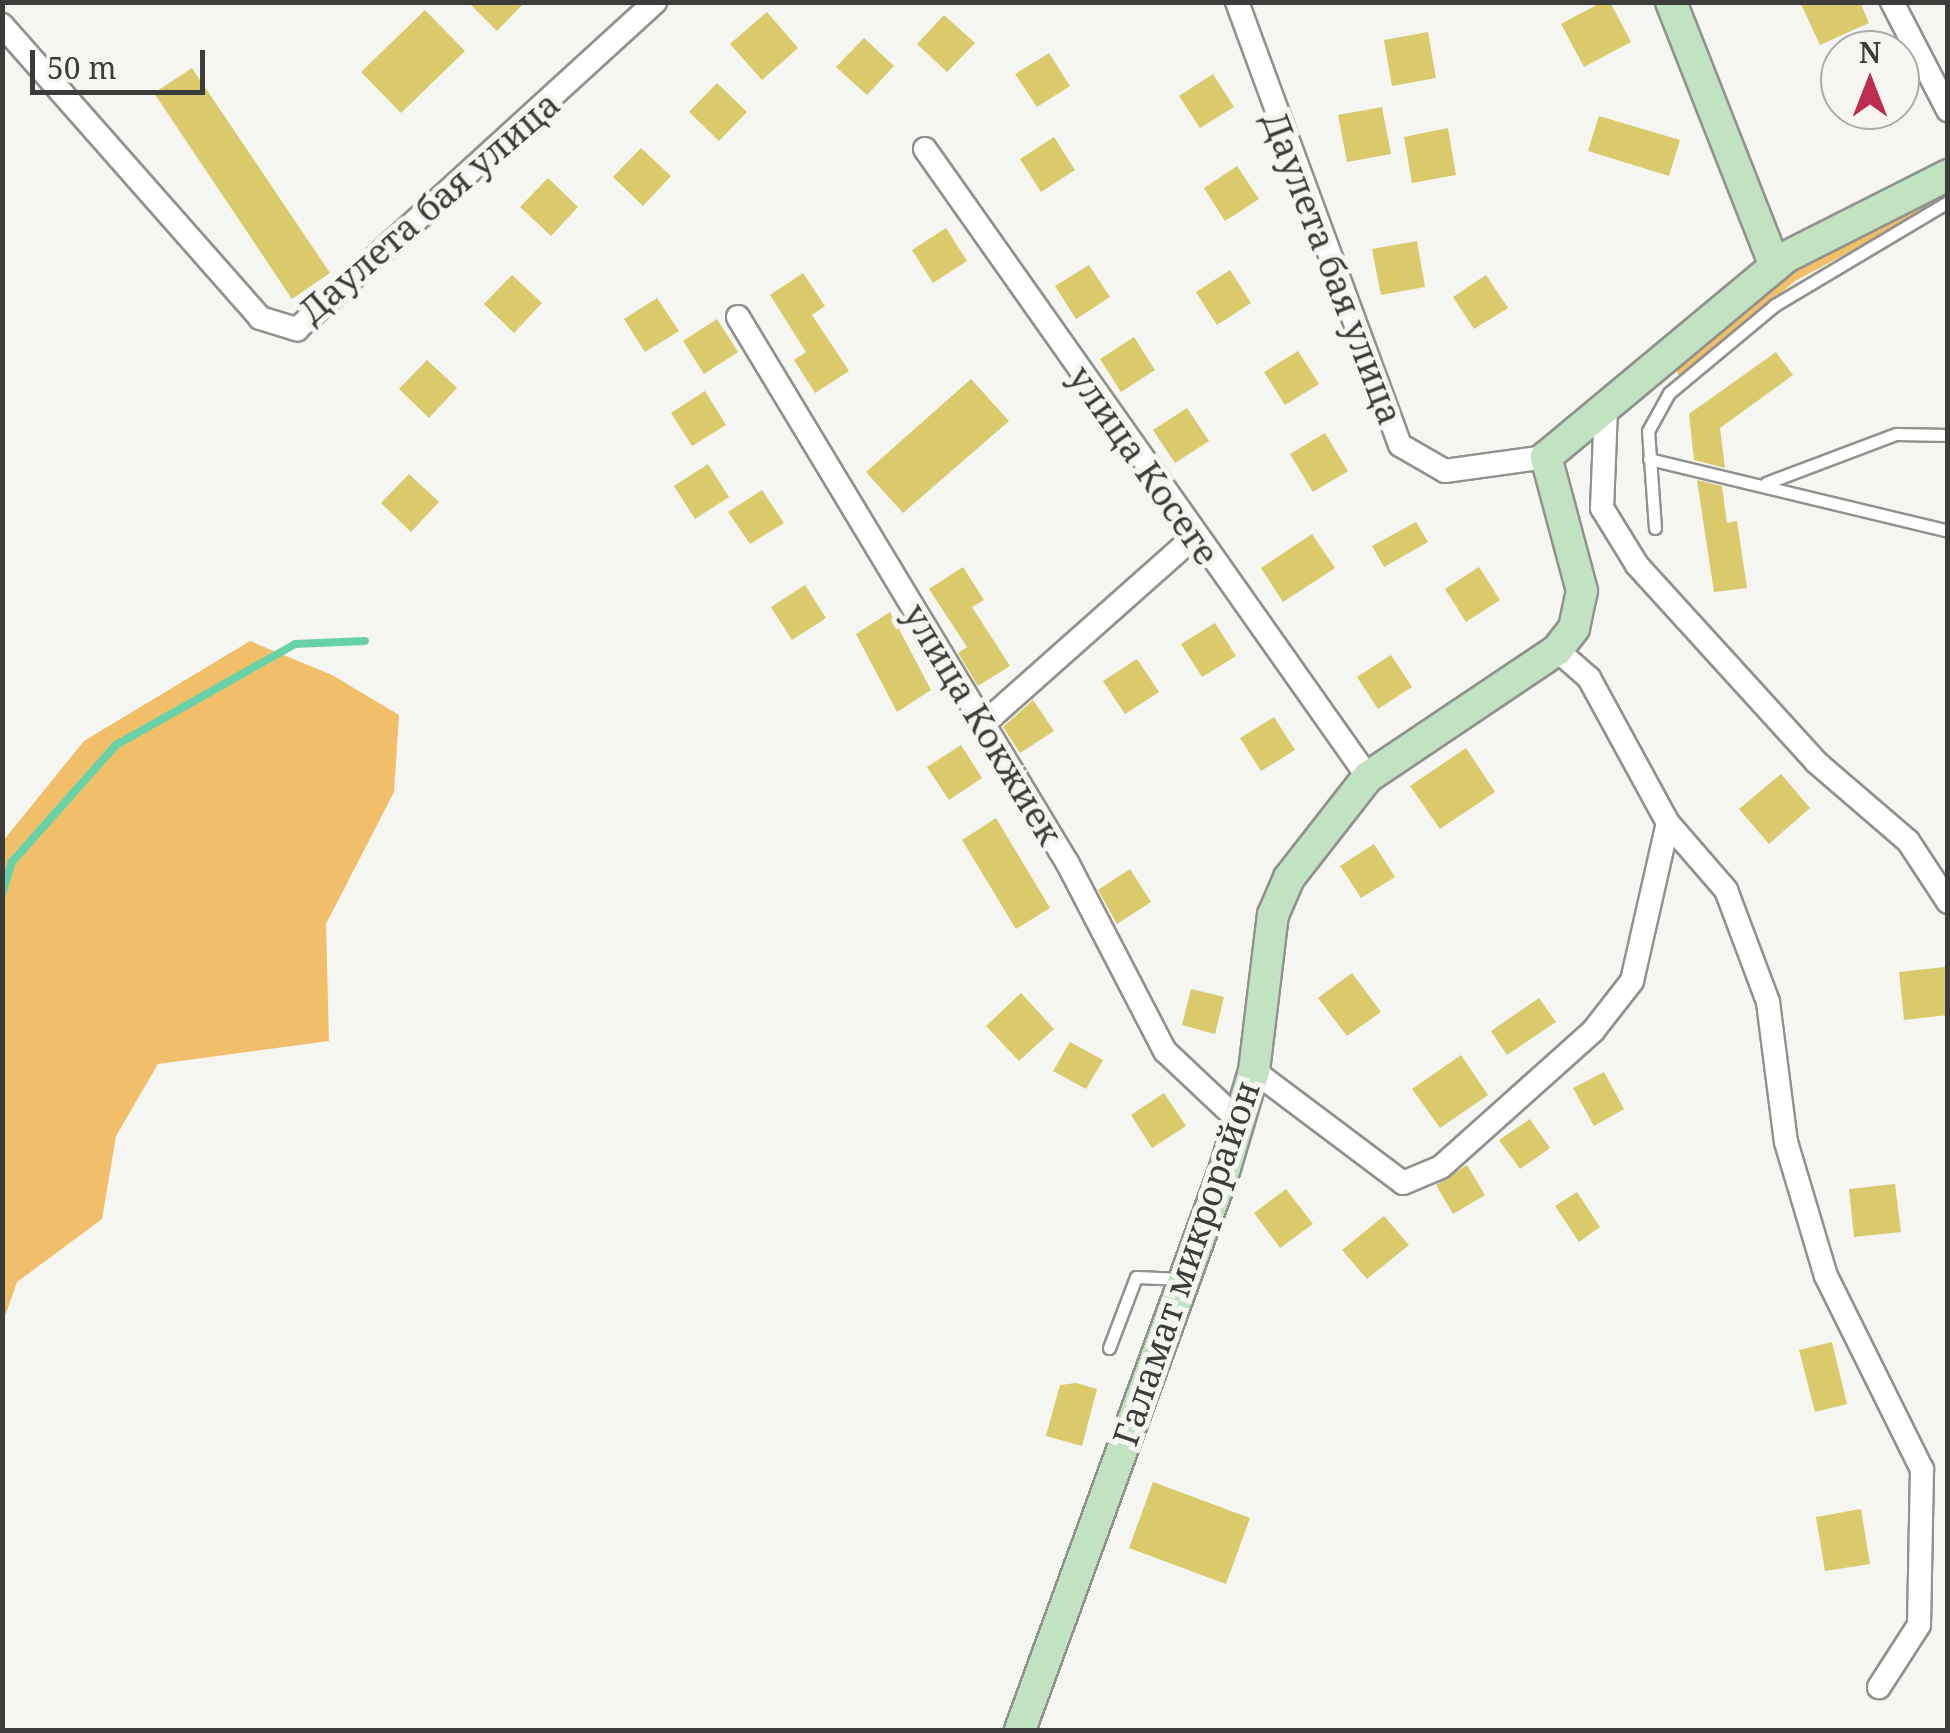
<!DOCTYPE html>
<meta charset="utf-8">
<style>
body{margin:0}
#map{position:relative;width:1950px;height:1733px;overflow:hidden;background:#f5f6f2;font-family:"Noto Serif",serif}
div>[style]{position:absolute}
.forest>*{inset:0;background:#f1be6a}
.stream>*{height:8px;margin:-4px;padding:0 4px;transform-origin:4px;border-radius:4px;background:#67d2a7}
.building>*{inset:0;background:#daca6b}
.roads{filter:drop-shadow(2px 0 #91928e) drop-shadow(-2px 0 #91928e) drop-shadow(0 2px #91928e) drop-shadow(0 -2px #91928e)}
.lane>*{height:11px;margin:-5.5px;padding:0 5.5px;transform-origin:5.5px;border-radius:5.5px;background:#fff}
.street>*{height:22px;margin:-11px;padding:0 11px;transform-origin:11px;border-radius:11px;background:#fff}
.secondary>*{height:30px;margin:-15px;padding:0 15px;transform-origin:15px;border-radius:15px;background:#c1e3c2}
span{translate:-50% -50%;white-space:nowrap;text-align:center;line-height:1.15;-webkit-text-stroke:10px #f5f6f2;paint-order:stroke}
.street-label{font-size:35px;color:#3c3d3b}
.frame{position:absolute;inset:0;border:5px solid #3c3d3b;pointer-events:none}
.north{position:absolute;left:1820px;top:30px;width:100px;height:100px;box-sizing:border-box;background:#f5f6f2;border:2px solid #abaca9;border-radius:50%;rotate:0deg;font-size:28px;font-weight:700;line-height:40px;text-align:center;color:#3c3d3b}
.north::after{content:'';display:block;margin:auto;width:35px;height:45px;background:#bd2d4f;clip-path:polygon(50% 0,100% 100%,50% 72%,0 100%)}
.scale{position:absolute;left:30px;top:50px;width:175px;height:45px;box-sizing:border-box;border:5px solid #3c3d3b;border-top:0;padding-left:12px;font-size:30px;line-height:35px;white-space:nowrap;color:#3c3d3b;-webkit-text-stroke:8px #f5f6f2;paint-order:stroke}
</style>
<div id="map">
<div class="forest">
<i style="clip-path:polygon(1947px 179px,1947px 200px,1795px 281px,1680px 378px,1674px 366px,1787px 266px)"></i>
<i style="clip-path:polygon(250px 641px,332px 675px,399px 715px,394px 792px,326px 924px,329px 1041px,158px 1064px,116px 1136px,102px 1219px,17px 1282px,3px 1322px,3px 841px,84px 741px)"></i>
</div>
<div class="stream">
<i style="left:2px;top:894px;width:34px;rotate:-73deg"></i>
<i style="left:12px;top:862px;width:157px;rotate:-48.4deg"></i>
<i style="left:116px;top:745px;width:206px;rotate:-29.4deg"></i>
<i style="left:295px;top:644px;width:70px;rotate:-2.5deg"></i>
</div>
<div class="building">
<i style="clip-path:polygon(468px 2px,525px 2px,497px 31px)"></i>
<i style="clip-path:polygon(1602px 2px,1610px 2px,1631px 42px,1584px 67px,1561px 24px)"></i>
<i style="clip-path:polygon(1800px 2px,1860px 2px,1869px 23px,1820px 45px)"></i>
<i style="clip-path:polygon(425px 10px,465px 51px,401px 113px,361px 72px)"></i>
<i style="clip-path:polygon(767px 12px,798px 48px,762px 80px,730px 44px)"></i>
<i style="clip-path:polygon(944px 15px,975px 43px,947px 72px,917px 44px)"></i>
<i style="clip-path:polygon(1428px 32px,1436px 78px,1392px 86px,1384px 40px)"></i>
<i style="clip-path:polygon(864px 38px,894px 66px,867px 95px,836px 67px)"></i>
<i style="clip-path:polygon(1049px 53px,1070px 86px,1037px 107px,1015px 74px)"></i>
<i style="clip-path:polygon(192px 68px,330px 273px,292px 299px,154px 93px)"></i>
<i style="clip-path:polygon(1213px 74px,1234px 107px,1200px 128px,1179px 96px)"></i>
<i style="clip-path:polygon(717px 83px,747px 112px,719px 141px,689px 112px)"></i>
<i style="clip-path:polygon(1382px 107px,1391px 154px,1347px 162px,1338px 115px)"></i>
<i style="clip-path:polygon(1599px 116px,1680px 140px,1669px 176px,1588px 151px)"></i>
<i style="clip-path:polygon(1448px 128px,1456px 175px,1412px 183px,1404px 137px)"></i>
<i style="clip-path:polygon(1054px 137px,1075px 170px,1041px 192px,1020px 159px)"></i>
<i style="clip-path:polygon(641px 148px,671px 176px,643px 206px,613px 177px)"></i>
<i style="clip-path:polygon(1237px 166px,1259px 199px,1225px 221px,1204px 188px)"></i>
<i style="clip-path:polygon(548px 178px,578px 207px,551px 236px,520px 207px)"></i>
<i style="clip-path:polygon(946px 228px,967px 261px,933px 283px,912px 250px)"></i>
<i style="clip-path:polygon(1417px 241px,1425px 287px,1381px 295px,1372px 249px)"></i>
<i style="clip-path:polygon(1089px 265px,1110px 297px,1076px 319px,1055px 286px)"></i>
<i style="clip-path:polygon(1230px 270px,1251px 303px,1217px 325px,1196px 292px)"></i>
<i style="clip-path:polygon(803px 273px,825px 306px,812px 315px,849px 371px,815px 393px,794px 360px,806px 352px,770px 295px)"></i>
<i style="clip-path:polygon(512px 275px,542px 303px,514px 333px,484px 304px)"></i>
<i style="clip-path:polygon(1486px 275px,1508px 308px,1474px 329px,1453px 297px)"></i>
<i style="clip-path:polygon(657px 298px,679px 331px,645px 352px,624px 319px)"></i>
<i style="clip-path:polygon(717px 319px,738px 352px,704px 374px,683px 341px)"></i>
<i style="clip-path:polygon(1134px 337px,1155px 370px,1121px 392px,1100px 359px)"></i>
<i style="clip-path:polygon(1298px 351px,1319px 384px,1285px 405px,1264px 372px)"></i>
<i style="clip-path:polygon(1776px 352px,1793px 375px,1720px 428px,1725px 468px,1694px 460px,1689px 414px)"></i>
<i style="clip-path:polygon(427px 360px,457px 388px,429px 418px,399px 389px)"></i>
<i style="clip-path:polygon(971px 379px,1009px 421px,903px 513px,866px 472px)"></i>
<i style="clip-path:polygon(705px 391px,726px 425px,692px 446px,671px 413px)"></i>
<i style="clip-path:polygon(1187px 408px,1209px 441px,1175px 463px,1153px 430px)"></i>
<i style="clip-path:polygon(1325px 433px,1348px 471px,1313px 492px,1290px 454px)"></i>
<i style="clip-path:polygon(708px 464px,729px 497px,695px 519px,674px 486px)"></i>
<i style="clip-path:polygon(409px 474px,439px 502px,411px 532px,381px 503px)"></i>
<i style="clip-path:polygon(1697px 480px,1722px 486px,1727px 523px,1737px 521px,1747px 588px,1714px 592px)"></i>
<i style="clip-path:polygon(762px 490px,784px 523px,750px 544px,728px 512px)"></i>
<i style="clip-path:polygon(1416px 522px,1428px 542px,1384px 567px,1372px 546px)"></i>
<i style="clip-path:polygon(1312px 534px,1335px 568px,1283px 602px,1261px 568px)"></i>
<i style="clip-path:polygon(963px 567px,984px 600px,972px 607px,1010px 666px,978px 686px,958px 653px,967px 647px,929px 589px)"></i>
<i style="clip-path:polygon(1479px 567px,1500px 600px,1466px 622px,1445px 589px)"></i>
<i style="clip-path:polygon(805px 585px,826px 618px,792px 640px,771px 607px)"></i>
<i style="clip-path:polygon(890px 612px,931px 690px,897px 712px,856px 634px)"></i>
<i style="clip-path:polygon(1215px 623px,1236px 656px,1202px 677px,1181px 644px)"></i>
<i style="clip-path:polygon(1391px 655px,1412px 687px,1378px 709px,1357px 677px)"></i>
<i style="clip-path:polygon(1137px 659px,1159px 692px,1125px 714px,1103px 681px)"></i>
<i style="clip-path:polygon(1033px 700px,1054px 731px,1020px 753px,1003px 727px)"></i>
<i style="clip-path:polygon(1274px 717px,1295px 750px,1261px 771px,1240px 738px)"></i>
<i style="clip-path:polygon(961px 745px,982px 778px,949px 800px,927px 767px)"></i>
<i style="clip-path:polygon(1466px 748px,1495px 792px,1440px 829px,1410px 786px)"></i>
<i style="clip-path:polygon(1781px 774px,1810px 808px,1769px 844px,1739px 809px)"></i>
<i style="clip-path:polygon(996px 818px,1050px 908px,1016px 929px,962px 840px)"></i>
<i style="clip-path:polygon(1374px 844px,1395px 877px,1361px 898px,1340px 866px)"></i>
<i style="clip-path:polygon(1130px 869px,1151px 902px,1117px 924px,1098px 890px)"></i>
<i style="clip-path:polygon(1945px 967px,1948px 1015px,1904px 1020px,1899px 972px)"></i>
<i style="clip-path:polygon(1352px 973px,1381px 1012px,1347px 1036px,1318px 998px)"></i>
<i style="clip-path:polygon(1191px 989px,1224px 997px,1215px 1034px,1182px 1025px)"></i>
<i style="clip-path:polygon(1021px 993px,1054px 1029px,1019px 1061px,986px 1026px)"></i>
<i style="clip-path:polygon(1539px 998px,1556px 1022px,1507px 1055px,1491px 1031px)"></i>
<i style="clip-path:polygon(1070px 1042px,1103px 1060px,1086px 1089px,1053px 1071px)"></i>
<i style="clip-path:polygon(1461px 1055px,1488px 1095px,1440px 1128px,1412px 1089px)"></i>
<i style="clip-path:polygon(1604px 1072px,1624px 1109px,1594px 1126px,1573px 1088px)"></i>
<i style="clip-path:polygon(1164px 1093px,1186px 1126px,1152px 1148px,1131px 1115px)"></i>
<i style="clip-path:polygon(1530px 1119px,1550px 1148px,1520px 1169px,1499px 1140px)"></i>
<i style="clip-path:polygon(1467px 1165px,1485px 1195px,1453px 1214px,1436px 1185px)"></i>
<i style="clip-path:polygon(1895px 1184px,1901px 1232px,1854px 1237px,1849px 1189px)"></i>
<i style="clip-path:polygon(1286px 1189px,1313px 1224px,1280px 1248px,1254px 1213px)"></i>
<i style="clip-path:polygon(1577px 1192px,1600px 1227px,1579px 1242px,1555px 1206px)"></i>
<i style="clip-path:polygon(1384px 1216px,1409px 1245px,1367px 1279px,1342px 1250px)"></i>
<i style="clip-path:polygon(1832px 1342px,1847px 1404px,1815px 1412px,1799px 1350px)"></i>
<i style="clip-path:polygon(1076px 1383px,1097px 1389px,1082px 1446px,1046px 1436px,1060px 1385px)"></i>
<i style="clip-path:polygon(1153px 1482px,1250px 1518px,1226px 1584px,1129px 1548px)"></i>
<i style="clip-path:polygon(1861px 1509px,1870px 1564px,1825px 1571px,1816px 1517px)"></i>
</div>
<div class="roads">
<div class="lane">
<i style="left:1649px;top:459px;width:308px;rotate:13.5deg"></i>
<i style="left:1766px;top:483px;width:139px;rotate:-20.7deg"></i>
<i style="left:1896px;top:434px;width:52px;rotate:1.1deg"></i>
<i style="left:1655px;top:528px;width:97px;rotate:-94.1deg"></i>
<i style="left:1648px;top:431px;width:43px;rotate:-61.1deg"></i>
<i style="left:1669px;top:393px;width:138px;rotate:-39.7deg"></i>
<i style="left:1775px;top:305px;width:201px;rotate:-30.8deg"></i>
<i style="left:1109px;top:1348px;width:76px;rotate:-69.2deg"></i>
<i style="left:1136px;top:1277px;width:47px;rotate:2.4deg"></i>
</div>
<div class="street">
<i style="left:1237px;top:2px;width:472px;rotate:69.8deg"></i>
<i style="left:1400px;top:445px;width:52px;rotate:30deg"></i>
<i style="left:1445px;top:471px;width:102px;rotate:-7.9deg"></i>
<i style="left:1892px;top:2px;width:122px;rotate:62.6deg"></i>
<i style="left:2px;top:25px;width:390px;rotate:48.6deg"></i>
<i style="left:260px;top:318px;width:39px;rotate:17deg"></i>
<i style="left:297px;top:329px;width:485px;rotate:-42.4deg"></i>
<i style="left:925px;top:149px;width:769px;rotate:54.8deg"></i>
<i style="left:738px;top:317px;width:639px;rotate:58.9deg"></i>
<i style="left:1068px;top:864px;width:211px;rotate:62.6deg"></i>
<i style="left:1165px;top:1051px;width:102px;rotate:43.4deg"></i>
<i style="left:1606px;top:409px;width:99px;rotate:92.3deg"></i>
<i style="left:1602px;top:508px;width:67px;rotate:58.4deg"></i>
<i style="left:1637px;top:565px;width:266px;rotate:47.7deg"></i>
<i style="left:1816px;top:762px;width:121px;rotate:40.7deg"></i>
<i style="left:1908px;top:841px;width:73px;rotate:56.7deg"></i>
<i style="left:981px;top:726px;width:285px;rotate:-41.6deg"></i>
<i style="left:1668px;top:823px;width:89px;rotate:49.1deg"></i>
<i style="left:1726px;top:890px;width:120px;rotate:69.4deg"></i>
<i style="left:1768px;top:1002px;width:141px;rotate:82.7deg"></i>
<i style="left:1786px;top:1142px;width:140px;rotate:73.4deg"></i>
<i style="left:1826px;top:1276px;width:216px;rotate:63.6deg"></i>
<i style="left:1922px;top:1469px;width:156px;rotate:91.1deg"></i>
<i style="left:1919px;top:1625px;width:74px;rotate:122.8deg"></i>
<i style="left:1254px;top:1071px;width:186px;rotate:36.9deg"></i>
<i style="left:1403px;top:1183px;width:41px;rotate:-22.8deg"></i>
<i style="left:1441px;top:1167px;width:204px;rotate:-41.8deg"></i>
<i style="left:1593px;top:1031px;width:63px;rotate:-52deg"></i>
<i style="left:1632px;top:981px;width:162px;rotate:-77.2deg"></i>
<i style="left:1668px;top:823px;width:165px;rotate:-118.6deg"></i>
<i style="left:1589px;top:678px;width:43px;rotate:-138.8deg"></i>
</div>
<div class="secondary">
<i style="left:1671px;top:2px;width:284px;rotate:68.5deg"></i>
<i style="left:1020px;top:1730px;width:598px;rotate:-69.96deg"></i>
<i style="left:1225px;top:1168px;width:101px;rotate:-73.4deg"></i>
<i style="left:1254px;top:1071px;width:157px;rotate:-83.1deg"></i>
<i style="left:1273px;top:915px;width:40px;rotate:-66.6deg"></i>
<i style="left:1289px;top:878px;width:128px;rotate:-52deg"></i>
<i style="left:1368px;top:777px;width:228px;rotate:-33.9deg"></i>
<i style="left:1557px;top:650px;width:28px;rotate:-52deg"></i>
<i style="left:1574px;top:628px;width:38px;rotate:-78deg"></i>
<i style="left:1582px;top:591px;width:139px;rotate:-105deg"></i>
<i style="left:1546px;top:457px;width:312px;rotate:-39.8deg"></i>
<i style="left:1786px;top:257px;width:182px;rotate:-26.8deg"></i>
</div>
</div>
<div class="street-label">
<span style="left:429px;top:207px;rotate:-41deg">Даулета бая улица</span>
<span style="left:1333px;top:268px;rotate:69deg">Даулета бая улица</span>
<span style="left:1144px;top:465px;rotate:55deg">улица Косеге</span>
<span style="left:983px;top:724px;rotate:59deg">улица Кокжиек</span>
<span style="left:1186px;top:1263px;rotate:-71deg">Галамат микрорайон</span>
</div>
<div class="frame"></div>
<div class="north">N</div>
<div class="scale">50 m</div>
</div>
